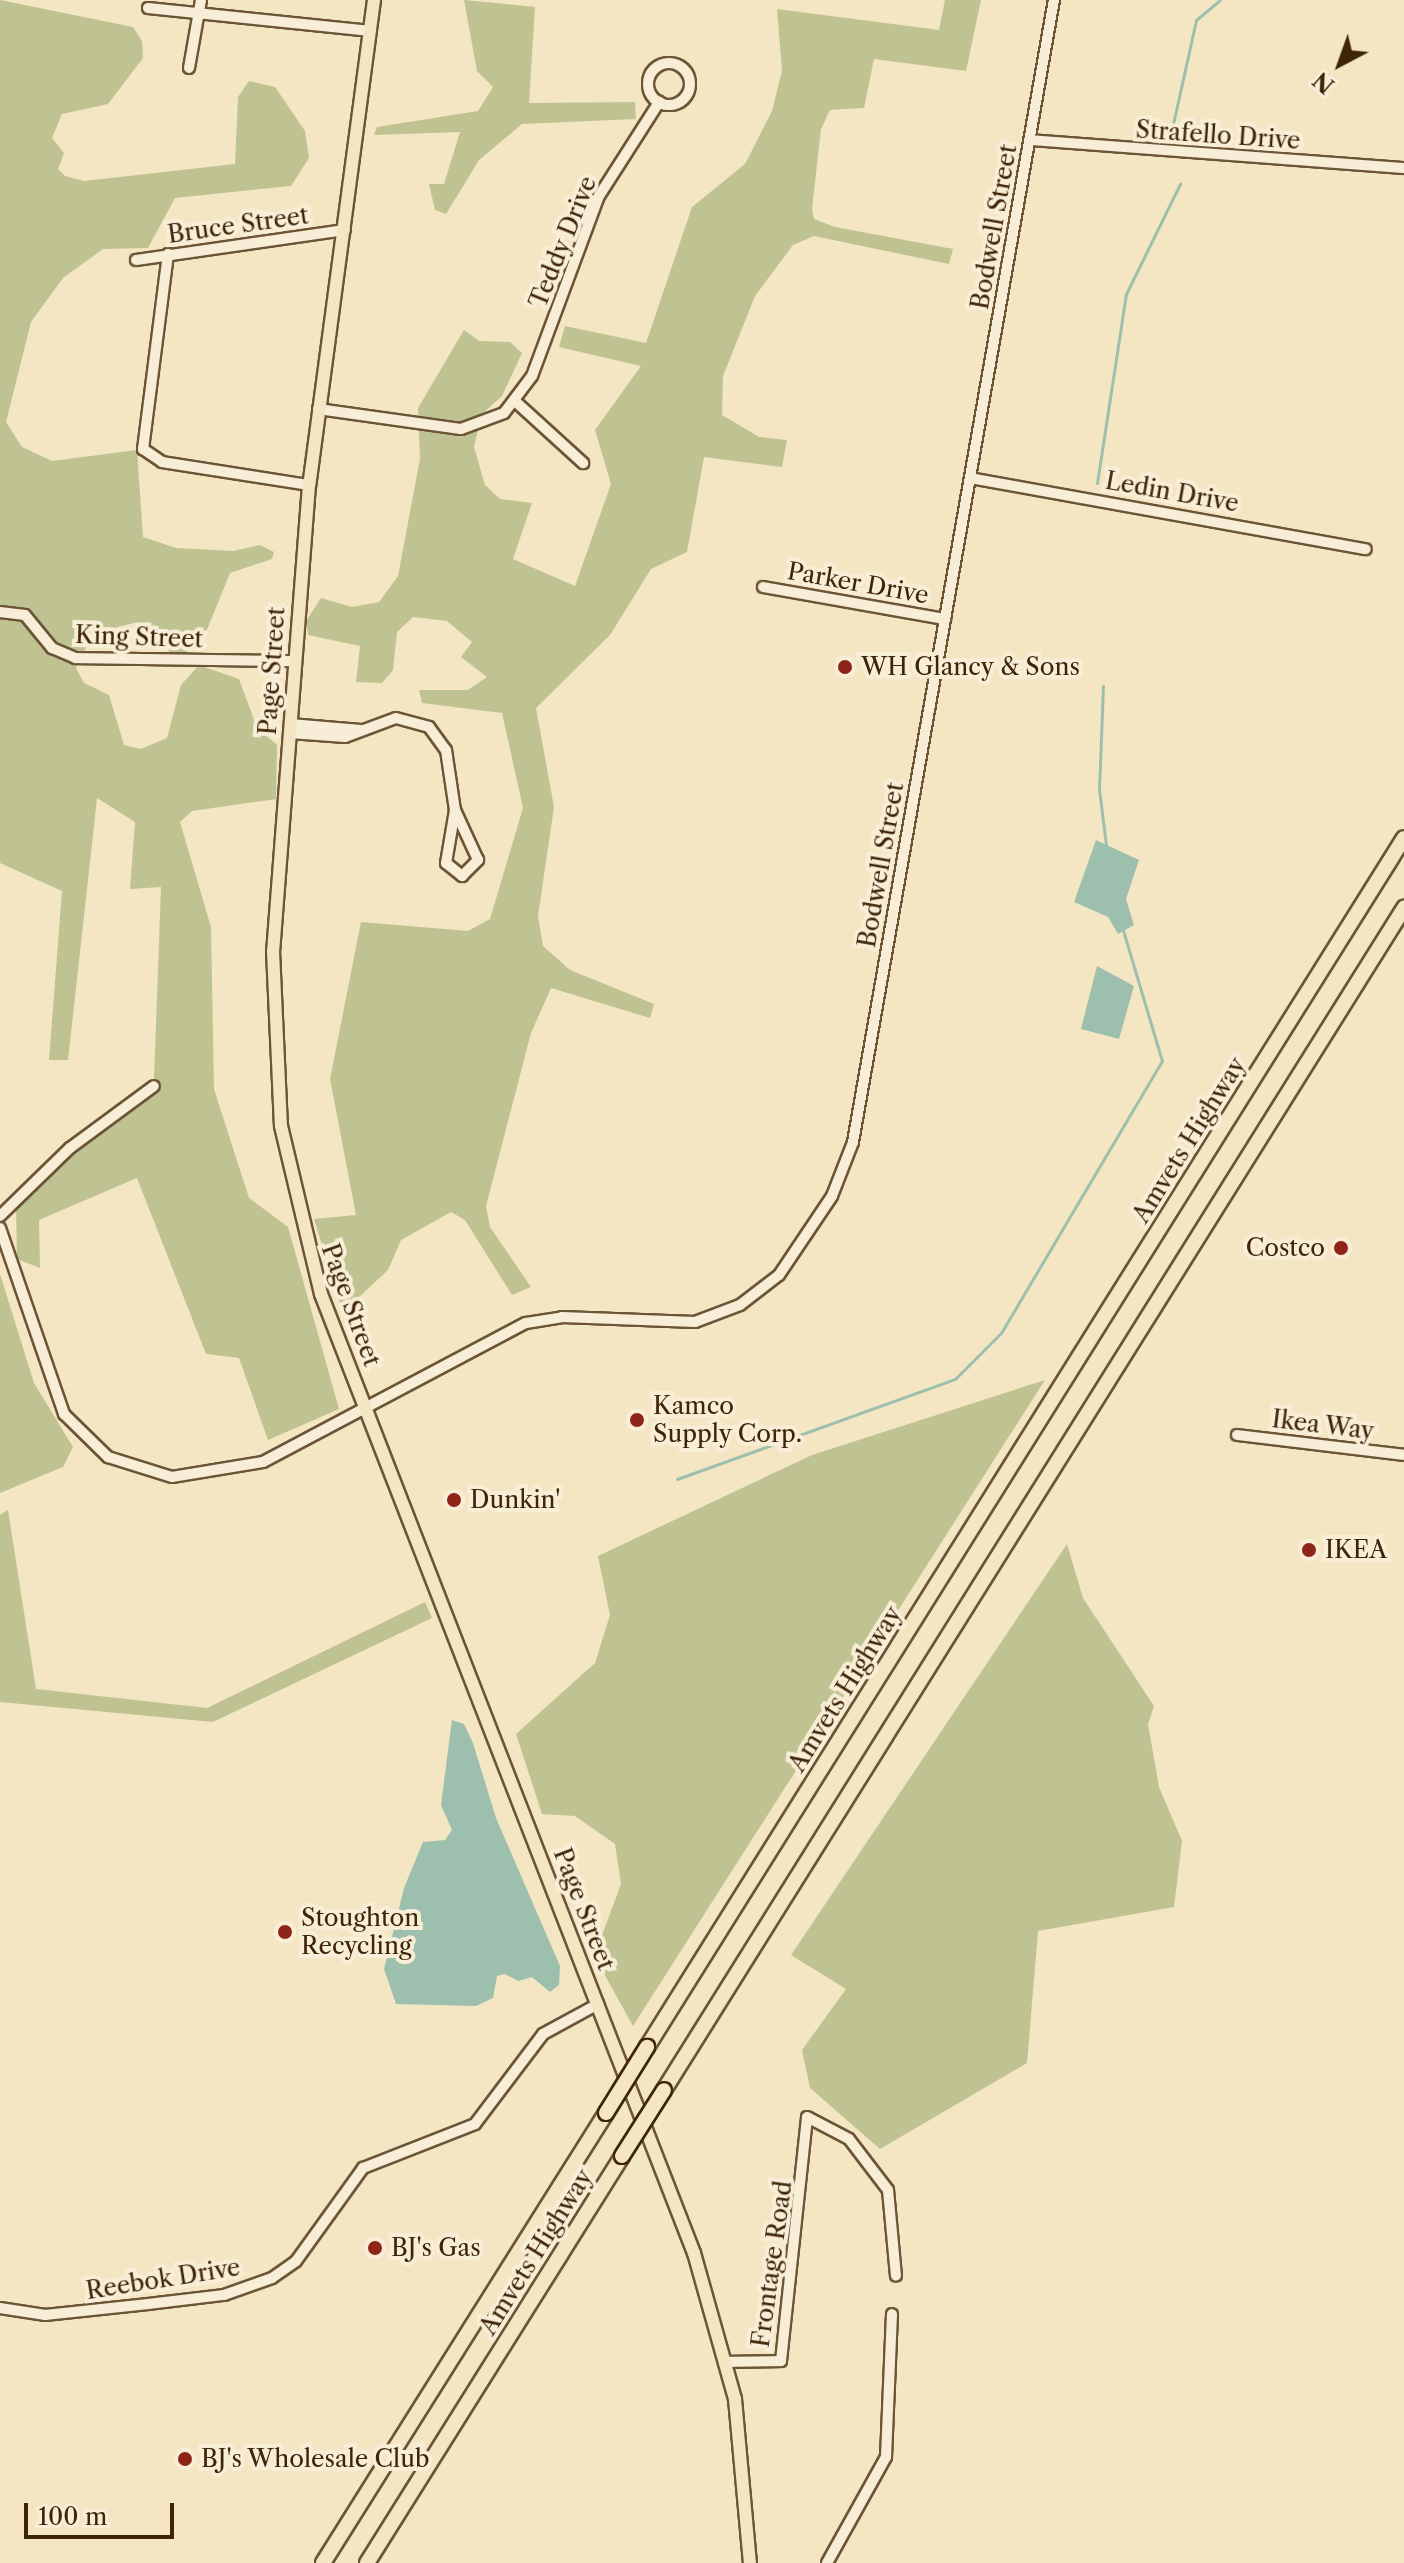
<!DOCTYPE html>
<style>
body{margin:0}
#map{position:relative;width:1404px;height:2563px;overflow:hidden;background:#f4e5c3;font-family:"Libre Caslon Text",serif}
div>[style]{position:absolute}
.green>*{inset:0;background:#bfc391}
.water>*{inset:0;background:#9dc0ae}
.stream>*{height:3px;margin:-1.5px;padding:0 1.5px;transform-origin:1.5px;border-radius:1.5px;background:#9dc0ae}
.roads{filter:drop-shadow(2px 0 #6c5536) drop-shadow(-2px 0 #6c5536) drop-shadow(0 2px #6c5536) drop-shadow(0 -2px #6c5536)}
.minor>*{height:10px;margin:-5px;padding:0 5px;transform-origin:5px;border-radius:5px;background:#f8eed8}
.minor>.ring{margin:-5px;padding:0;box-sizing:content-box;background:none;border:10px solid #f8eed8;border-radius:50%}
.major>*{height:12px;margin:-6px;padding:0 6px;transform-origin:6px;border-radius:6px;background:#f4e5c3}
.highway>*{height:14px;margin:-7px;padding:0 7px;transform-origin:7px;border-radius:7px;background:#f4e5c3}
.bridges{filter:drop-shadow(2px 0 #3e2507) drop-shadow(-2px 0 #3e2507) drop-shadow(0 2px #3e2507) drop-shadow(0 -2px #3e2507)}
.highway-bridge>*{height:14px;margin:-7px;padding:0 7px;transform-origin:7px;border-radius:7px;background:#f4e5c3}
.dots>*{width:22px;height:22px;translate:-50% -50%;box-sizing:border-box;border:4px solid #f8eed8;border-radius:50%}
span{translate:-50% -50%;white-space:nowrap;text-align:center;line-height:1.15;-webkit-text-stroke:8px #f8eed8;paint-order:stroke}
.street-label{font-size:24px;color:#3e2507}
.poi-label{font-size:24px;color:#3e2507}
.left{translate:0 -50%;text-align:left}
.right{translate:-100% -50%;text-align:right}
.north{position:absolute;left:1300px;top:24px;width:80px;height:80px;-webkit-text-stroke:6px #f8eed8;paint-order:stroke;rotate:221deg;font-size:22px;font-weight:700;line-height:32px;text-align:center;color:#3e2507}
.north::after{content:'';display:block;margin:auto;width:28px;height:36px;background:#3e2507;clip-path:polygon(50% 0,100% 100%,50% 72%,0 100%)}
.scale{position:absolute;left:24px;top:2503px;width:150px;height:36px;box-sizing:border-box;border:4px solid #3e2507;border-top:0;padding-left:10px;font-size:24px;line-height:28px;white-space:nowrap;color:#3e2507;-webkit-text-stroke:6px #f8eed8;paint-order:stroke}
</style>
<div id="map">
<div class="green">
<i style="clip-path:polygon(0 0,133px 27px,142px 41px,143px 58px,108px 104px,62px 114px,52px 138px,64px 153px,58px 169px,65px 176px,84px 181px,235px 164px,238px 97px,249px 81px,275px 87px,305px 131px,309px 158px,291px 186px,175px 198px,148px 248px,103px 249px,63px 278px,31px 322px,6px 422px,22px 447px,52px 461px,137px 450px,143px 537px,176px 548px,233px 551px,260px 545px,274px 552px,272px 559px,230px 573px,204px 637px,183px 655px,174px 656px,138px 622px,93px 633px,76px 668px,84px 683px,109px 695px,124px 745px,141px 749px,167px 738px,181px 685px,199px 665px,239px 679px,257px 728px,277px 745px,276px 799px,192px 811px,180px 822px,211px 927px,214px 1089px,249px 1198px,288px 1227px,339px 1409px,268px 1440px,239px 1358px,206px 1354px,137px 1178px,39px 1220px,40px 1268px,17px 1259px,16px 1206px,154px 1079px,161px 887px,130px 889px,135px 822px,97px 798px,68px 1060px,49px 1060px,62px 891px,0 863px)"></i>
<i style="clip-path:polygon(464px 0,535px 7px,529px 103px,635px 102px,636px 119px,522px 124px,479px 160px,446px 214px,435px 210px,429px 184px,444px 184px,460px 132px,374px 135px,377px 127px,478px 111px,493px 87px,477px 71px)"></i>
<i style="clip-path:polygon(945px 0,981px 0,966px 71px,874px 59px,864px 108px,830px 110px,821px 129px,812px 209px,814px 219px,835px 227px,953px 249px,949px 264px,814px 236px,793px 245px,755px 296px,723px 376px,722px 415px,759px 437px,787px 440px,782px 467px,704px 457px,687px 552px,651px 569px,610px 635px,536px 708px,554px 807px,538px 916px,543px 946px,570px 970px,654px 1004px,650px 1018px,551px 988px,531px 1033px,486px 1206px,490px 1227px,531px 1287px,512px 1295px,465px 1220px,451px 1212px,401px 1240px,388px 1270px,343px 1312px,314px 1219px,356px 1215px,330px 1079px,361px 922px,468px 931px,490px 919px,523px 808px,502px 713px,422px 703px,419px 690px,468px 690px,487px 677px,461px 657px,472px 642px,447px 621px,413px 617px,397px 632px,393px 670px,382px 683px,356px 682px,360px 646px,308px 635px,306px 621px,321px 598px,352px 607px,379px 602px,398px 576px,420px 459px,418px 408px,464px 330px,479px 341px,510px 342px,522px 353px,502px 396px,482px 414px,474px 447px,485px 485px,500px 499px,532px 503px,513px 559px,575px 586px,611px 484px,595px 430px,641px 366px,559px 347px,565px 326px,646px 343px,692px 207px,745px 164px,772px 111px,782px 71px,777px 9px,939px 30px)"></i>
<i style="clip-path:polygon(0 1274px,34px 1383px,73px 1447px,63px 1467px,0 1493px)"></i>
<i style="clip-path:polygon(1045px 1380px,633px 2026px,602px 1970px,598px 1946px,621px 1884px,615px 1844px,575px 1816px,542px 1814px,516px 1734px,595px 1663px,610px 1615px,598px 1556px,812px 1455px)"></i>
<i style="clip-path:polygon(8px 1510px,36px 1689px,207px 1708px,425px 1602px,432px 1618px,213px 1722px,0 1702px,0 1515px)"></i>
<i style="clip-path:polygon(1067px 1544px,1083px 1598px,1154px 1706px,1148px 1724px,1159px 1787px,1182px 1841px,1174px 1907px,1038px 1931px,1027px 2063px,880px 2149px,810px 2088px,802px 2050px,846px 1989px,791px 1955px)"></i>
</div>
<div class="water">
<i style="clip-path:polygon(1096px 840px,1139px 860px,1126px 899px,1134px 925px,1118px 934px,1108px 917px,1074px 902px)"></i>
<i style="clip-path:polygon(1097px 966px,1134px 986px,1119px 1039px,1081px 1029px)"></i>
<i style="clip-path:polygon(452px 1720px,464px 1724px,473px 1743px,496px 1818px,560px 1966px,559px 1985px,550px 1992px,532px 1977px,518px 1981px,505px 1974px,497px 1976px,493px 1998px,476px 2006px,396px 2004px,384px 1969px,404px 1888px,423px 1842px,445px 1840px,452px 1830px,441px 1805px)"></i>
</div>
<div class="stream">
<i style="left:1171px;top:133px;width:116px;rotate:-77.5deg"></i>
<i style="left:1196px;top:20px;width:31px;rotate:-40deg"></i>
<i style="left:1097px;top:483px;width:191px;rotate:-81.3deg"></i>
<i style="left:1126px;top:294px;width:123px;rotate:-63.9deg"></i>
<i style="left:1103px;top:686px;width:103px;rotate:92.2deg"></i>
<i style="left:1099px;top:789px;width:56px;rotate:82.9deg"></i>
<i style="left:677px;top:1479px;width:295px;rotate:-19.8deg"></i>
<i style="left:955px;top:1379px;width:65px;rotate:-45deg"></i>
<i style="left:1001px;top:1333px;width:316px;rotate:-59.4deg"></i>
<i style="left:1162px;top:1061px;width:140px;rotate:-106.6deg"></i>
</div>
<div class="roads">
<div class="minor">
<i style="left:148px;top:8px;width:224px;rotate:5.9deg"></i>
<i class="ring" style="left:648px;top:63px;width:32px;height:32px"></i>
<i style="left:189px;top:68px;width:69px;rotate:-80deg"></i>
<i style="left:1030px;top:140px;width:375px;rotate:4.3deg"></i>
<i style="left:168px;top:254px;width:197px;rotate:97.3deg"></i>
<i style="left:143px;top:449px;width:23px;rotate:34deg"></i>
<i style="left:162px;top:462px;width:149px;rotate:8.9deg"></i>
<i style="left:136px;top:260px;width:211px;rotate:-8.2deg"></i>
<i style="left:516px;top:402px;width:91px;rotate:42.3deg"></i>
<i style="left:318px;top:409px;width:144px;rotate:8deg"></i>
<i style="left:461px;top:429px;width:46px;rotate:-20.4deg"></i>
<i style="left:504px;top:413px;width:46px;rotate:-52.9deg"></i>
<i style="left:532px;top:376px;width:192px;rotate:-69.6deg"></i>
<i style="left:599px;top:196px;width:112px;rotate:-57.4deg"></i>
<i style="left:970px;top:478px;width:402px;rotate:10.2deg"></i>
<i style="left:763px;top:587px;width:185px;rotate:10deg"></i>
<i style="left:0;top:612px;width:25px;rotate:7deg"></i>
<i style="left:25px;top:615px;width:43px;rotate:50.7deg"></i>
<i style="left:52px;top:648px;width:25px;rotate:23deg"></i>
<i style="left:75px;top:658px;width:220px;rotate:0.8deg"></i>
<i style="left:290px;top:724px;width:71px;rotate:4.8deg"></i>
<i style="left:290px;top:733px;width:55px;rotate:4.2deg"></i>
<i style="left:345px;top:737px;width:54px;rotate:-20.4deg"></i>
<i style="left:396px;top:718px;width:34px;rotate:15deg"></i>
<i style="left:429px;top:727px;width:29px;rotate:54deg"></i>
<i style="left:446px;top:750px;width:61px;rotate:81.5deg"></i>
<i style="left:455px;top:810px;width:54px;rotate:99.6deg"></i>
<i style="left:446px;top:863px;width:21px;rotate:39deg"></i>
<i style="left:462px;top:876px;width:23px;rotate:-45deg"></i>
<i style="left:478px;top:860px;width:55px;rotate:-114.7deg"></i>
<i style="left:0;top:1216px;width:98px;rotate:-44.2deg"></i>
<i style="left:70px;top:1148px;width:104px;rotate:-36.4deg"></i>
<i style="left:0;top:1228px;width:197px;rotate:71deg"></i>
<i style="left:64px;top:1414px;width:62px;rotate:44.3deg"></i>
<i style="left:108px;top:1457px;width:67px;rotate:17.4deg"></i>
<i style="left:172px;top:1477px;width:92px;rotate:-9.4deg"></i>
<i style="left:263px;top:1462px;width:297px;rotate:-27.9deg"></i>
<i style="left:526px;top:1323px;width:36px;rotate:-9deg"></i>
<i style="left:562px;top:1317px;width:133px;rotate:2.2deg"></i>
<i style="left:695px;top:1322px;width:48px;rotate:-20.7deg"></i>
<i style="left:740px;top:1305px;width:49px;rotate:-37.6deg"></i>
<i style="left:779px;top:1275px;width:95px;rotate:-56.1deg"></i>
<i style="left:832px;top:1196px;width:58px;rotate:-68.7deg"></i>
<i style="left:853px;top:1142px;width:1160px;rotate:-80.02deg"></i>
<i style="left:1237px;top:1435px;width:168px;rotate:6.8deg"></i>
<i style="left:0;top:2308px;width:46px;rotate:8.8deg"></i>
<i style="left:45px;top:2315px;width:104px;rotate:-6.1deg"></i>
<i style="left:148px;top:2304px;width:77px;rotate:-6.8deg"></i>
<i style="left:224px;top:2295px;width:51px;rotate:-19.5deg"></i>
<i style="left:272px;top:2278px;width:29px;rotate:-35deg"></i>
<i style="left:296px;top:2261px;width:115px;rotate:-54.2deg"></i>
<i style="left:363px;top:2168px;width:120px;rotate:-21.4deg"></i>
<i style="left:475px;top:2124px;width:113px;rotate:-52.9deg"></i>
<i style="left:543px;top:2034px;width:63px;rotate:-28.6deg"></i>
<i style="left:726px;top:2362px;width:55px;rotate:-1deg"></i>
<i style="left:781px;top:2361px;width:245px;rotate:-83.9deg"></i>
<i style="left:807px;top:2117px;width:47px;rotate:27.6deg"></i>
<i style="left:849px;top:2139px;width:64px;rotate:52.6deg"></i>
<i style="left:888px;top:2190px;width:86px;rotate:84.7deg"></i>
<i style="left:827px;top:2563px;width:121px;rotate:-60.9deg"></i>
<i style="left:886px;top:2457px;width:143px;rotate:-87.6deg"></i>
</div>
<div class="major">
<i style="left:374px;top:0;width:489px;rotate:97.6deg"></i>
<i style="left:309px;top:485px;width:467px;rotate:94.4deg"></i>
<i style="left:273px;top:951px;width:175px;rotate:87.4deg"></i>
<i style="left:281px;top:1126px;width:173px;rotate:76.6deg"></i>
<i style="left:321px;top:1294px;width:1029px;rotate:68.75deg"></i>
<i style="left:694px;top:2253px;width:152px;rotate:74.3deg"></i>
<i style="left:735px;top:2399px;width:165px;rotate:84.8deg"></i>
</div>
<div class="highway">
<i style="left:647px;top:2047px;width:1426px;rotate:-57.95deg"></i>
<i style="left:664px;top:2090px;width:1395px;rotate:-57.95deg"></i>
<i style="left:323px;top:2563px;width:532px;rotate:-57.83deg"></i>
<i style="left:367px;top:2563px;width:480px;rotate:-57.9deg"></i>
</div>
</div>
<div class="bridges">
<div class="highway-bridge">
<i style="left:606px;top:2113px;width:78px;rotate:-58.2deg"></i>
<i style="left:622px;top:2156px;width:78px;rotate:-57.5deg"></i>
</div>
</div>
<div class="dots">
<i style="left:845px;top:667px;background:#8f2418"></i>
<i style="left:1341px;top:1248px;background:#8f2418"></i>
<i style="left:637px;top:1420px;background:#8f2418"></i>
<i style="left:454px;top:1500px;background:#8f2418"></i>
<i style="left:1309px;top:1550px;background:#8f2418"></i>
<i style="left:285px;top:1932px;background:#8f2418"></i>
<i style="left:375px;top:2248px;background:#8f2418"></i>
<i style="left:185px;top:2459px;background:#8f2418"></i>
</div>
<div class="street-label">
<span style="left:1218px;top:135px;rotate:4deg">Strafello Drive</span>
<span style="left:238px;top:225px;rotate:-8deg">Bruce Street</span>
<span style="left:994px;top:227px;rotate:-80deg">Bodwell Street</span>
<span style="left:563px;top:242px;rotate:-68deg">Teddy Drive</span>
<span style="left:1172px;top:492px;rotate:10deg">Ledin Drive</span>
<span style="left:858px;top:583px;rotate:10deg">Parker Drive</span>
<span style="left:139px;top:637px;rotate:2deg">King Street</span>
<span style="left:272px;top:671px;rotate:-86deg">Page Street</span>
<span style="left:881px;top:865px;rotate:-80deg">Bodwell Street</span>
<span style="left:1189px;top:1140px;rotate:-58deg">Amvets Highway</span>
<span style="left:351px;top:1305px;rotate:70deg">Page Street</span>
<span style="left:1323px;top:1425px;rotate:7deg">Ikea Way</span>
<span style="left:845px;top:1689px;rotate:-58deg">Amvets Highway</span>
<span style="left:584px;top:1909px;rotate:69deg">Page Street</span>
<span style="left:536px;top:2252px;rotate:-58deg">Amvets Highway</span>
<span style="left:772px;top:2264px;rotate:-82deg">Frontage Road</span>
<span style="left:163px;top:2279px;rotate:-9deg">Reebok Drive</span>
</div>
<div class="poi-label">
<span class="left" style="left:861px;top:667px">WH Glancy &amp; Sons</span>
<span class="right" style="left:1325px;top:1248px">Costco</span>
<span class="left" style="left:653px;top:1420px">Kamco<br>Supply Corp.</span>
<span class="left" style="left:470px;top:1500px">Dunkin'</span>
<span class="left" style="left:1325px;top:1550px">IKEA</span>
<span class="left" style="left:301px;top:1932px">Stoughton<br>Recycling</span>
<span class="left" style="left:391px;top:2248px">BJ's Gas</span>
<span class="left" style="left:201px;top:2459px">BJ's Wholesale Club</span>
</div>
<div class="north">N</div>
<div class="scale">100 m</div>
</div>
